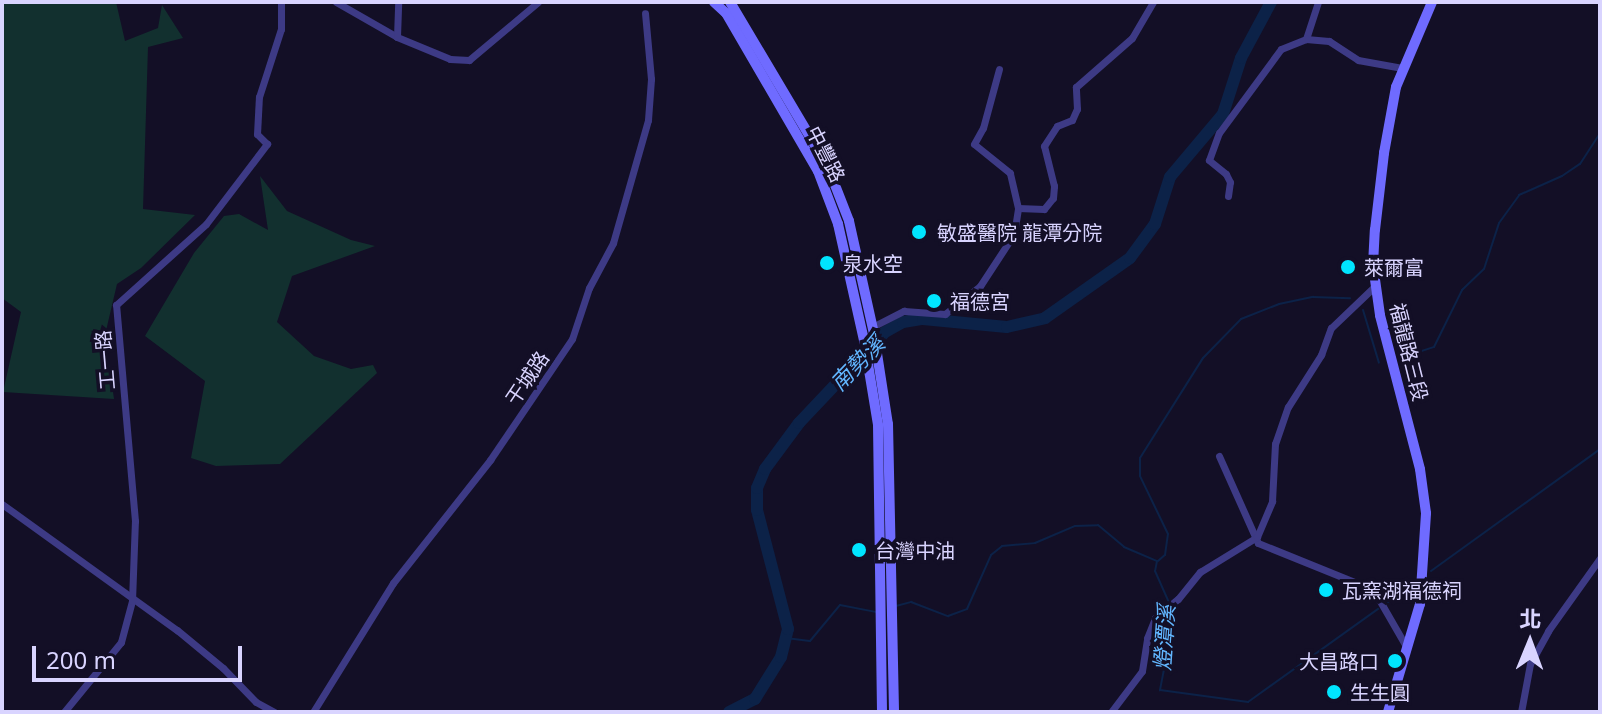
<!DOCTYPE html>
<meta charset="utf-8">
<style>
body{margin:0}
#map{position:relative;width:1602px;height:714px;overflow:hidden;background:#130f26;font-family:"Noto Sans","Noto Sans TC",sans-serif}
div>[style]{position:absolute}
.green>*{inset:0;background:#12302f}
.stream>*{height:2px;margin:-1px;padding:0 1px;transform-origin:1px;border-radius:1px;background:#0c2248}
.river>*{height:12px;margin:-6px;padding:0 6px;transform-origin:6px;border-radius:6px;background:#0c2248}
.minor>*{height:7px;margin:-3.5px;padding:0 3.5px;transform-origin:3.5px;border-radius:3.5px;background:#3d3a85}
.secondary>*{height:10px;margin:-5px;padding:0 5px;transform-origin:5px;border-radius:5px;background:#6f6bff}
.dots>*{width:22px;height:22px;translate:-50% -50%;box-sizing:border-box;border:4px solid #130f26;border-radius:50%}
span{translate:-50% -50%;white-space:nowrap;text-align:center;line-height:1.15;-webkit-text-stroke:7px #130f26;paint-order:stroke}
.street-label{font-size:20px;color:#d9d4ff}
.poi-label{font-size:20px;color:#d9d4ff}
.left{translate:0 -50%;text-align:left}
.right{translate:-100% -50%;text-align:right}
.water-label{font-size:22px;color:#62b6ff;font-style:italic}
.frame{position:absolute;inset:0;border:4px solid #d9d4ff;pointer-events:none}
.north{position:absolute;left:1490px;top:602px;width:80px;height:80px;-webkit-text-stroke:6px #130f26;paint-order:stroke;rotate:1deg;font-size:22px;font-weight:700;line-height:32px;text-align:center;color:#d9d4ff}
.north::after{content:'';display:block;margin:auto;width:28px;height:36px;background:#d9d4ff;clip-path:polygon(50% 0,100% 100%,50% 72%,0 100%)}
.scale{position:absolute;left:32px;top:646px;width:210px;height:36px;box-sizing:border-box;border:4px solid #d9d4ff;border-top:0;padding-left:10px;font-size:24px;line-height:28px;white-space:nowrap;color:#d9d4ff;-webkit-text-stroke:6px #130f26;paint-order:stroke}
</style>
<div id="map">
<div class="green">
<i style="clip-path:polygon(2px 2px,116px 2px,125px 41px,158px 28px,162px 5px,183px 38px,148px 47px,143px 209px,195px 215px,141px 268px,117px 284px,105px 335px,114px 399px,3px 392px,21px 312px,2px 298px)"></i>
<i style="clip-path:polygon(260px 176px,287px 211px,351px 240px,375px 246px,292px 276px,277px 322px,314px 356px,351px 369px,373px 365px,377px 373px,280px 464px,216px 466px,191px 458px,205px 381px,145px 336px,194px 253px,224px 216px,239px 214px,268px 230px)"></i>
</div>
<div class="stream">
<i style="left:1363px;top:310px;width:55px;rotate:73.2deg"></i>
<i style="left:1400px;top:358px;width:36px;rotate:-18deg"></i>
<i style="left:1434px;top:347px;width:64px;rotate:-63.8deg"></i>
<i style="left:1462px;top:290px;width:30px;rotate:-44deg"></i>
<i style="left:1484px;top:269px;width:48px;rotate:-71.9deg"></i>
<i style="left:1499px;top:223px;width:34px;rotate:-54deg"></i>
<i style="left:1519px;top:195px;width:47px;rotate:-23.8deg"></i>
<i style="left:1562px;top:176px;width:22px;rotate:-34deg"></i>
<i style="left:1580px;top:164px;width:37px;rotate:-57deg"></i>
<i style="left:1158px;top:561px;width:9px;rotate:-41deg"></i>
<i style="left:1165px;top:555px;width:21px;rotate:-82deg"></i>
<i style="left:1168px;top:534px;width:64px;rotate:-115.8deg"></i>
<i style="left:1140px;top:476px;width:18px;rotate:-90deg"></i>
<i style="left:1140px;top:458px;width:118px;rotate:-57.8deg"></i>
<i style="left:1203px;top:358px;width:54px;rotate:-45.7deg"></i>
<i style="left:1241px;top:319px;width:41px;rotate:-21.5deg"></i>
<i style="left:1279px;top:304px;width:35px;rotate:-12deg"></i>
<i style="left:1313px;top:297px;width:37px;rotate:2deg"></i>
<i style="left:1431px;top:571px;width:208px;rotate:-35.8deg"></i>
<i style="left:1388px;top:602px;width:36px;rotate:-36deg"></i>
<i style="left:896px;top:606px;width:16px;rotate:-15deg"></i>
<i style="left:911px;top:602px;width:40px;rotate:21deg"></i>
<i style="left:948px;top:616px;width:20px;rotate:-20deg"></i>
<i style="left:967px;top:609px;width:59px;rotate:-66deg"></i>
<i style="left:991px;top:555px;width:14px;rotate:-39deg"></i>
<i style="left:1002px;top:546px;width:33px;rotate:-5deg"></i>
<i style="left:1035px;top:543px;width:43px;rotate:-23deg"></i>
<i style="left:1075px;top:526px;width:23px;rotate:-2deg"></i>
<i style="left:1098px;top:525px;width:34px;rotate:40deg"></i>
<i style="left:1124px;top:547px;width:36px;rotate:23deg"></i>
<i style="left:1157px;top:561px;width:10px;rotate:101deg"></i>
<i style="left:1155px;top:571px;width:34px;rotate:66deg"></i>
<i style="left:1169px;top:612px;width:47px;rotate:93.7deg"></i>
<i style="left:1166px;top:659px;width:32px;rotate:101deg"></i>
<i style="left:1160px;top:690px;width:89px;rotate:7.8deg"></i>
<i style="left:1248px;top:702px;width:160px;rotate:-35.6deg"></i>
<i style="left:786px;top:638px;width:24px;rotate:7deg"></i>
<i style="left:810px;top:641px;width:47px;rotate:-50.2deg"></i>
<i style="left:840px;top:605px;width:36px;rotate:11deg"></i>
</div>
<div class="river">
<i style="left:729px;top:712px;width:29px;rotate:-27deg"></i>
<i style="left:755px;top:699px;width:49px;rotate:-58.2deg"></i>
<i style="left:781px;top:657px;width:29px;rotate:-76deg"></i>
<i style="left:788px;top:629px;width:123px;rotate:-104.6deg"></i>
<i style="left:757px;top:510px;width:22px;rotate:-90deg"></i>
<i style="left:757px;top:488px;width:21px;rotate:-67deg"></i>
<i style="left:765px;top:469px;width:57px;rotate:-53.5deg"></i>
<i style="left:799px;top:423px;width:125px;rotate:-46.6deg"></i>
<i style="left:885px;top:332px;width:21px;rotate:-29deg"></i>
<i style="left:903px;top:322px;width:20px;rotate:-9deg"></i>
<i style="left:923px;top:319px;width:84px;rotate:5.4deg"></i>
<i style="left:1007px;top:327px;width:39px;rotate:-13deg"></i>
<i style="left:1045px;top:318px;width:104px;rotate:-35.2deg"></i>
<i style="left:1130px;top:258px;width:42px;rotate:-53.7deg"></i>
<i style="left:1155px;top:224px;width:49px;rotate:-72.3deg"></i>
<i style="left:1170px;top:177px;width:82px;rotate:-49.9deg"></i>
<i style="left:1223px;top:114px;width:59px;rotate:-72.2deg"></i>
<i style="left:1241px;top:58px;width:64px;rotate:-61.8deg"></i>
</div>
<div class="minor">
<i style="left:336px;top:2px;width:70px;rotate:29.8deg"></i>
<i style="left:397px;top:37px;width:57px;rotate:22.5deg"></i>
<i style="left:450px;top:59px;width:19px;rotate:3deg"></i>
<i style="left:469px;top:60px;width:90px;rotate:-40deg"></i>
<i style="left:1318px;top:2px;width:39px;rotate:108deg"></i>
<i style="left:1306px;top:39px;width:23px;rotate:5deg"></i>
<i style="left:1329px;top:41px;width:35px;rotate:33deg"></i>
<i style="left:1358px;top:60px;width:45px;rotate:10.3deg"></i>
<i style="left:397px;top:37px;width:35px;rotate:-88deg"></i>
<i style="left:1228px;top:196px;width:14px;rotate:-82deg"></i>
<i style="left:1230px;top:182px;width:9px;rotate:-117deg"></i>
<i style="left:1226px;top:174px;width:22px;rotate:-141deg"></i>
<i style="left:1209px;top:160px;width:29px;rotate:-70deg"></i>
<i style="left:1219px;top:133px;width:104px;rotate:-53.6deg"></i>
<i style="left:1281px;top:49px;width:27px;rotate:-22deg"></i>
<i style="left:1018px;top:208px;width:26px;rotate:2deg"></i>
<i style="left:1044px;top:209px;width:14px;rotate:-51deg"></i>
<i style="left:1053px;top:198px;width:12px;rotate:-85deg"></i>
<i style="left:1054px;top:186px;width:41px;rotate:-104deg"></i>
<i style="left:1044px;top:146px;width:24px;rotate:-57deg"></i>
<i style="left:1057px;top:126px;width:16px;rotate:-22deg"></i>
<i style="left:1072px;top:120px;width:12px;rotate:-66deg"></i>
<i style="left:1077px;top:109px;width:22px;rotate:-93deg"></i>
<i style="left:1076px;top:87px;width:74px;rotate:-41.2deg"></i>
<i style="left:1132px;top:38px;width:42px;rotate:-59.7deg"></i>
<i style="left:872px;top:327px;width:36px;rotate:-27deg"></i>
<i style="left:904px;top:311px;width:41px;rotate:4.2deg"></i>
<i style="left:945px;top:314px;width:45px;rotate:-38.7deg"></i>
<i style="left:980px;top:286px;width:62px;rotate:-56.8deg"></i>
<i style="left:1014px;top:234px;width:26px;rotate:-81deg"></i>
<i style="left:1018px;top:208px;width:36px;rotate:-103deg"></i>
<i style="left:1010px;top:173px;width:46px;rotate:-141.1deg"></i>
<i style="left:974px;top:144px;width:18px;rotate:-61deg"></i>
<i style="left:983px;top:128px;width:61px;rotate:-74.8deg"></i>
<i style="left:1219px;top:456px;width:95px;rotate:65.9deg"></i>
<i style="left:1258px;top:543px;width:118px;rotate:22deg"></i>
<i style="left:1367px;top:587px;width:13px;rotate:42deg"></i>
<i style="left:1377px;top:596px;width:60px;rotate:60deg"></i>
<i style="left:2px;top:504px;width:216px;rotate:35.8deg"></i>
<i style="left:177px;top:630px;width:60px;rotate:39.6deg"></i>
<i style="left:223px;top:668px;width:47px;rotate:45.9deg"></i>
<i style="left:256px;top:702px;width:21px;rotate:29deg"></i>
<i style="left:64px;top:712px;width:90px;rotate:-50.8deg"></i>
<i style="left:121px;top:642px;width:42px;rotate:-75deg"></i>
<i style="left:132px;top:601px;width:80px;rotate:-87.9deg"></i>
<i style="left:135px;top:521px;width:217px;rotate:-95deg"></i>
<i style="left:116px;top:305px;width:121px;rotate:-42deg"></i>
<i style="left:206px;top:224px;width:101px;rotate:-52.7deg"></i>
<i style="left:267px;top:144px;width:14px;rotate:-135deg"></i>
<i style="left:257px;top:134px;width:37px;rotate:-87deg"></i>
<i style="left:259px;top:97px;width:71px;rotate:-72.1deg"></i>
<i style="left:281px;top:29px;width:27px;rotate:-90deg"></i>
<i style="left:313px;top:712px;width:152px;rotate:-58.2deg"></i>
<i style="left:393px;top:583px;width:157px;rotate:-51.7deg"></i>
<i style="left:490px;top:460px;width:146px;rotate:-55.9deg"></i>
<i style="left:572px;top:339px;width:54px;rotate:-71.6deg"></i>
<i style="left:589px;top:288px;width:51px;rotate:-61.9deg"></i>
<i style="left:613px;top:243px;width:128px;rotate:-74.1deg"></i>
<i style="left:648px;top:120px;width:41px;rotate:-85.8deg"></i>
<i style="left:651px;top:79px;width:66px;rotate:-95.2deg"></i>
<i style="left:1111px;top:712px;width:51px;rotate:-52.9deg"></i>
<i style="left:1142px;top:671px;width:33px;rotate:-81deg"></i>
<i style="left:1147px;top:638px;width:22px;rotate:-68deg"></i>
<i style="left:1155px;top:618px;width:30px;rotate:-40deg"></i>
<i style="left:1178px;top:599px;width:35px;rotate:-51deg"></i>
<i style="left:1200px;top:572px;width:67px;rotate:-31.6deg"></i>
<i style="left:1257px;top:537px;width:39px;rotate:-67deg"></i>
<i style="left:1272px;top:501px;width:57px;rotate:-87deg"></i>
<i style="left:1275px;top:444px;width:39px;rotate:-71deg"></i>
<i style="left:1288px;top:407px;width:62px;rotate:-57.6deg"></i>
<i style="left:1321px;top:355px;width:29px;rotate:-70deg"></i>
<i style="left:1331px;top:328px;width:61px;rotate:-43.7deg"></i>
<i style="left:1521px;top:712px;width:49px;rotate:-79.4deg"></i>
<i style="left:1530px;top:664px;width:38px;rotate:-61deg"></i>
<i style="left:1548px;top:631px;width:90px;rotate:-54.5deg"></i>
</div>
<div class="secondary">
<i style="left:714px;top:2px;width:16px;rotate:43deg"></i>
<i style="left:726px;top:13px;width:183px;rotate:59.8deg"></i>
<i style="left:818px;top:171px;width:57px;rotate:69.3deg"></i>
<i style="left:838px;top:224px;width:119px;rotate:77.4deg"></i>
<i style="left:864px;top:340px;width:86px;rotate:80.6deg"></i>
<i style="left:878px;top:425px;width:287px;rotate:89.2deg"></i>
<i style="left:730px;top:2px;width:192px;rotate:59.3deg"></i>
<i style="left:828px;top:167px;width:58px;rotate:68.7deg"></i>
<i style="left:849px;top:221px;width:116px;rotate:77.5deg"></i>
<i style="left:874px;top:334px;width:91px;rotate:81.2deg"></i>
<i style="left:888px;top:424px;width:288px;rotate:88.8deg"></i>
<i style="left:1388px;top:712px;width:113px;rotate:-73.5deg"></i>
<i style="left:1420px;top:604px;width:91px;rotate:-86.2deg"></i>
<i style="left:1426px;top:513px;width:44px;rotate:-97.8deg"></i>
<i style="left:1420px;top:469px;width:159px;rotate:-104.6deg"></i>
<i style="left:1380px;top:315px;width:50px;rotate:-98deg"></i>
<i style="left:1373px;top:265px;width:35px;rotate:-87deg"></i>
<i style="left:1375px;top:230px;width:78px;rotate:-83.3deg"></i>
<i style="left:1384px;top:153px;width:67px;rotate:-79.7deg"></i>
<i style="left:1396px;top:87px;width:92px;rotate:-67deg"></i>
</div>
<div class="dots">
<i style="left:919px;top:232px;background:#00e5ff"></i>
<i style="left:827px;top:263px;background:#00e5ff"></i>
<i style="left:1348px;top:267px;background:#00e5ff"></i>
<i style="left:934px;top:301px;background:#00e5ff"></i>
<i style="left:859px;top:550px;background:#00e5ff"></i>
<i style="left:1326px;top:590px;background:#00e5ff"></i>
<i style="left:1395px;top:661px;background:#00e5ff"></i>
<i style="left:1334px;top:692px;background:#00e5ff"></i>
</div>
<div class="street-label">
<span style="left:826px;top:154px;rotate:63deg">中豐路</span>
<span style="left:1409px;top:352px;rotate:76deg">福龍路三段</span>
<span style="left:105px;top:360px;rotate:-95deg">工一路</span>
<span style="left:527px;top:378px;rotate:-56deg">干城路</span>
</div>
<div class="poi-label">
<span class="left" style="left:937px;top:232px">敏盛醫院 龍潭分院</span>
<span class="left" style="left:843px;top:263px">泉水空</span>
<span class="left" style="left:1364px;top:267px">萊爾富</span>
<span class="left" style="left:950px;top:301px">福德宮</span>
<span class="left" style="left:875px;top:550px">台灣中油</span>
<span class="left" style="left:1342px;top:590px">瓦窯湖福德祠</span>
<span class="right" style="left:1379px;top:661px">大昌路口</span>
<span class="left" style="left:1350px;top:692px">生生圓</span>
</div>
<div class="water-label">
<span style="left:857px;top:363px;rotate:-46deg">南勢溪</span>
<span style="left:1164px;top:638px;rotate:-86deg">燈潭溪</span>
</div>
<div class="frame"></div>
<div class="north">北</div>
<div class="scale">200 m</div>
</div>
